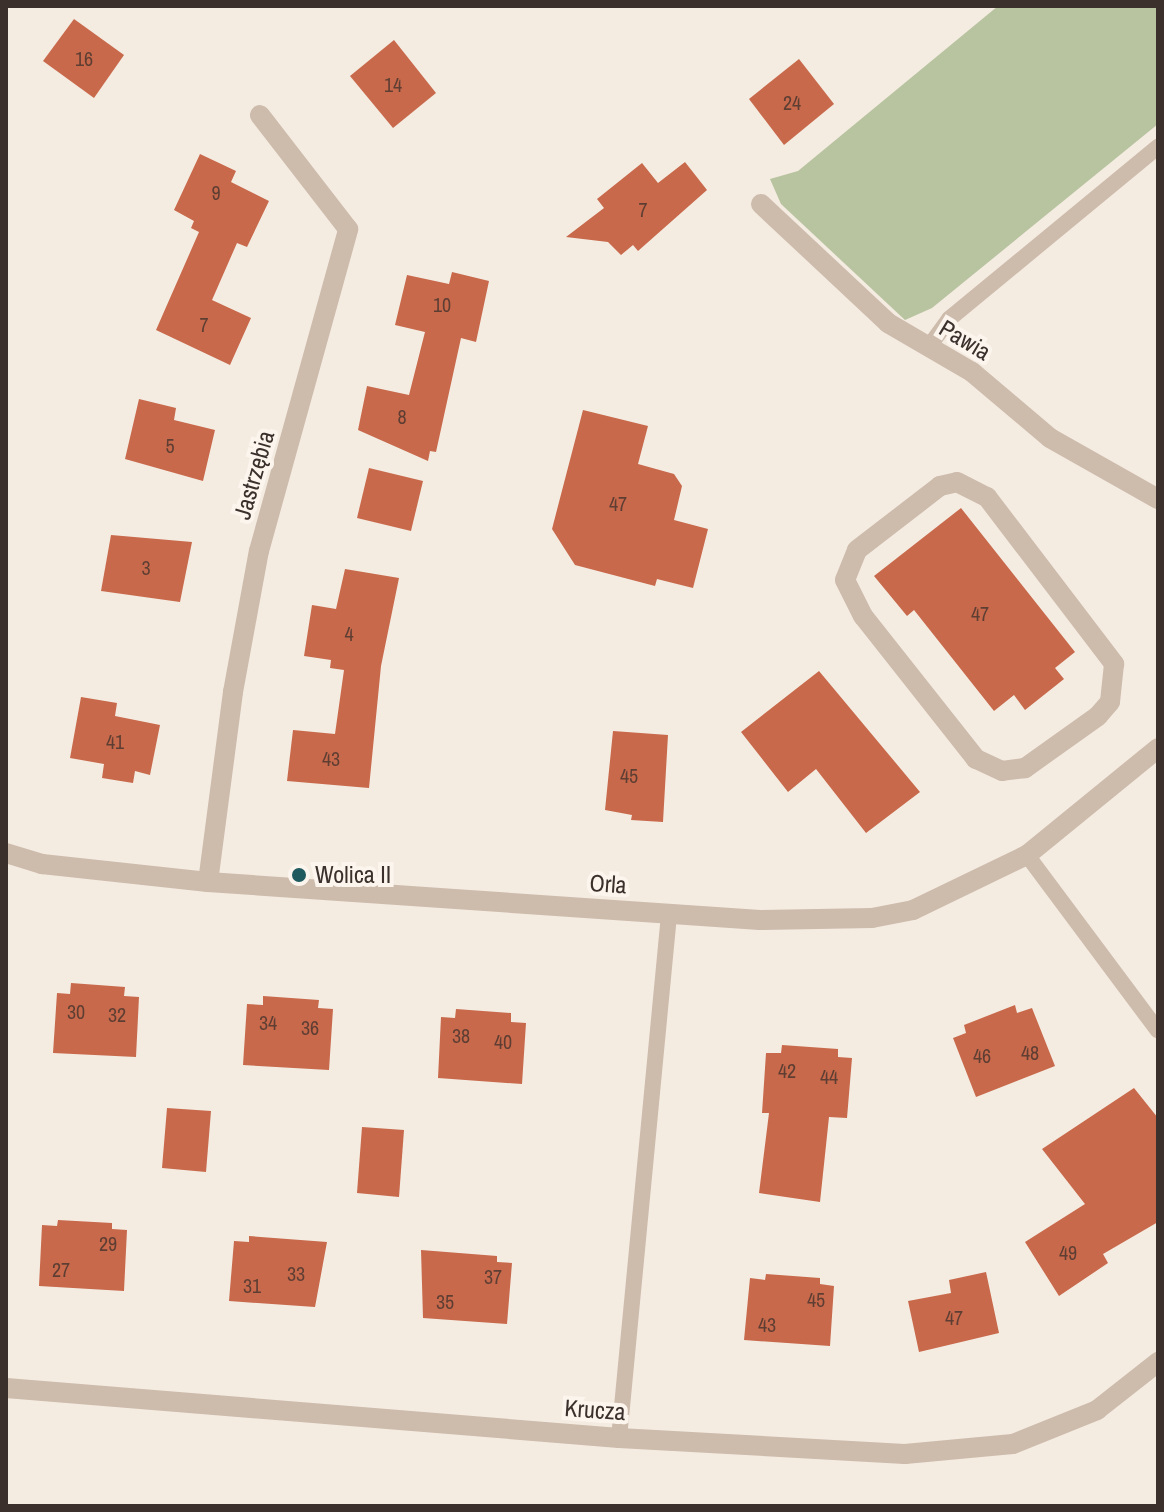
<!DOCTYPE html>
<meta charset="utf-8">
<style>
body{margin:0}
#map{position:relative;width:1164px;height:1512px;overflow:hidden;background:#f4ebe1;font-family:"Archivo Narrow",sans-serif}
div>[style]{position:absolute}
.green>*{inset:0;background:#b8c4a0}
.building>*{inset:0;background:#c8694b}
.service>*{height:16px;margin:-8px;padding:0 8px;transform-origin:8px;border-radius:8px;background:#cdbbac}
.pedestrian>*{height:20px;margin:-10px;padding:0 10px;transform-origin:10px;border-radius:10px;background:#cdbbac}
.minor>*{height:20px;margin:-10px;padding:0 10px;transform-origin:10px;border-radius:10px;background:#cdbbac}
.dots>*{width:22px;height:22px;translate:-50% -50%;box-sizing:border-box;border:4px solid #fbf5ee;border-radius:50%}
span{translate:-50% -50%;white-space:nowrap;text-align:center;line-height:1.15;-webkit-text-stroke:8px #fbf5ee;paint-order:stroke}
.number-label{font-size:20px;color:#5e3e33}
.number-label span{-webkit-text-stroke-width:0}
.street-label{font-size:24px;color:#3b302b}
.poi-label{font-size:24px;color:#3b302b}
.left{translate:0 -50%;text-align:left}
.frame{position:absolute;inset:0;border:8px solid #3b302b;pointer-events:none}
</style>
<div id="map">
<div class="green">
<i style="clip-path:polygon(998px 6px,1158px 6px,1158px 124px,932px 308px,905px 320px,781px 204px,770px 179px,798px 171px)"></i>
</div>
<div class="building">
<i style="clip-path:polygon(74px 19px,124px 55px,94px 98px,43px 61px)"></i>
<i style="clip-path:polygon(394px 40px,436px 93px,393px 128px,350px 76px)"></i>
<i style="clip-path:polygon(799px 59px,834px 104px,784px 145px,749px 99px)"></i>
<i style="clip-path:polygon(200px 154px,236px 171px,231px 182px,269px 201px,247px 247px,237px 243px,212px 300px,251px 318px,230px 365px,156px 330px,199px 232px,191px 228px,194px 221px,174px 210px)"></i>
<i style="clip-path:polygon(685px 162px,707px 190px,638px 251px,633px 245px,621px 255px,608px 242px,566px 237px,604px 208px,597px 199px,642px 163px,658px 183px)"></i>
<i style="clip-path:polygon(452px 272px,489px 281px,476px 342px,461px 338px,436px 452px,430px 451px,428px 461px,358px 430px,367px 386px,409px 395px,425px 332px,395px 325px,407px 275px,449px 284px)"></i>
<i style="clip-path:polygon(139px 399px,176px 408px,174px 420px,215px 430px,203px 481px,125px 459px)"></i>
<i style="clip-path:polygon(583px 410px,648px 426px,638px 464px,674px 474px,682px 486px,674px 520px,708px 529px,693px 588px,657px 579px,655px 586px,575px 565px,552px 529px)"></i>
<i style="clip-path:polygon(369px 468px,423px 481px,411px 531px,357px 518px)"></i>
<i style="clip-path:polygon(961px 508px,1075px 652px,1055px 668px,1064px 679px,1025px 710px,1014px 695px,994px 711px,914px 610px,907px 616px,874px 576px)"></i>
<i style="clip-path:polygon(111px 535px,192px 542px,180px 602px,101px 591px)"></i>
<i style="clip-path:polygon(345px 569px,399px 578px,381px 666px,369px 788px,287px 781px,293px 730px,335px 734px,344px 670px,330px 668px,331px 660px,304px 656px,312px 605px,336px 609px)"></i>
<i style="clip-path:polygon(819px 671px,920px 792px,866px 833px,816px 769px,788px 792px,741px 732px)"></i>
<i style="clip-path:polygon(81px 697px,117px 703px,115px 716px,160px 725px,150px 775px,135px 771px,133px 783px,102px 778px,104px 764px,70px 758px)"></i>
<i style="clip-path:polygon(613px 731px,668px 735px,663px 822px,631px 820px,632px 815px,605px 810px)"></i>
<i style="clip-path:polygon(71px 983px,125px 987px,124px 996px,139px 997px,136px 1057px,53px 1053px,57px 993px,70px 994px)"></i>
<i style="clip-path:polygon(263px 996px,319px 1000px,318px 1008px,333px 1009px,329px 1070px,243px 1065px,247px 1004px,263px 1005px)"></i>
<i style="clip-path:polygon(1015px 1005px,1017px 1013px,1032px 1008px,1055px 1066px,976px 1097px,953px 1038px,966px 1033px,964px 1025px)"></i>
<i style="clip-path:polygon(456px 1009px,511px 1013px,511px 1022px,526px 1023px,522px 1084px,438px 1078px,441px 1017px,455px 1018px)"></i>
<i style="clip-path:polygon(782px 1045px,838px 1049px,838px 1057px,852px 1058px,847px 1118px,829px 1117px,820px 1202px,759px 1193px,769px 1113px,762px 1113px,766px 1053px,781px 1053px)"></i>
<i style="clip-path:polygon(1134px 1088px,1158px 1118px,1158px 1222px,1103px 1254px,1108px 1263px,1059px 1296px,1025px 1242px,1085px 1204px,1042px 1149px)"></i>
<i style="clip-path:polygon(167px 1108px,211px 1111px,206px 1172px,162px 1168px)"></i>
<i style="clip-path:polygon(362px 1127px,404px 1130px,399px 1197px,357px 1193px)"></i>
<i style="clip-path:polygon(58px 1220px,112px 1223px,112px 1229px,127px 1230px,124px 1291px,39px 1286px,42px 1225px,57px 1226px)"></i>
<i style="clip-path:polygon(249px 1236px,327px 1242px,315px 1307px,229px 1301px,234px 1241px,249px 1242px)"></i>
<i style="clip-path:polygon(421px 1250px,497px 1256px,497px 1262px,512px 1263px,507px 1324px,423px 1318px)"></i>
<i style="clip-path:polygon(986px 1272px,999px 1333px,919px 1352px,908px 1301px,951px 1293px,949px 1280px)"></i>
<i style="clip-path:polygon(766px 1274px,820px 1278px,820px 1284px,834px 1286px,830px 1346px,744px 1340px,750px 1278px,765px 1280px)"></i>
</div>
<div class="service">
<i style="left:928px;top:348px;width:36px;rotate:-54deg"></i>
<i style="left:949px;top:319px;width:271px;rotate:-39.5deg"></i>
<i style="left:1027px;top:855px;width:219px;rotate:53.3deg"></i>
<i style="left:619px;top:1438px;width:525px;rotate:-84.54deg"></i>
</div>
<div class="pedestrian">
<i style="left:957px;top:482px;width:34px;rotate:27deg"></i>
<i style="left:987px;top:497px;width:210px;rotate:52.7deg"></i>
<i style="left:1114px;top:664px;width:38px;rotate:96deg"></i>
<i style="left:1110px;top:702px;width:18px;rotate:131deg"></i>
<i style="left:1098px;top:716px;width:90px;rotate:144.5deg"></i>
<i style="left:1025px;top:768px;width:23px;rotate:173deg"></i>
<i style="left:1002px;top:771px;width:29px;rotate:-155deg"></i>
<i style="left:976px;top:759px;width:182px;rotate:-128.3deg"></i>
<i style="left:863px;top:616px;width:40px;rotate:-116.6deg"></i>
<i style="left:845px;top:580px;width:32px;rotate:-68deg"></i>
<i style="left:857px;top:550px;width:105px;rotate:-37.6deg"></i>
<i style="left:940px;top:486px;width:17px;rotate:-13deg"></i>
</div>
<div class="minor">
<i style="left:761px;top:204px;width:174px;rotate:43.1deg"></i>
<i style="left:888px;top:323px;width:97px;rotate:30.3deg"></i>
<i style="left:972px;top:372px;width:102px;rotate:40.2deg"></i>
<i style="left:1050px;top:438px;width:124px;rotate:29.5deg"></i>
<i style="left:6px;top:853px;width:38px;rotate:17deg"></i>
<i style="left:42px;top:864px;width:167px;rotate:6.2deg"></i>
<i style="left:208px;top:882px;width:553px;rotate:3.94deg"></i>
<i style="left:760px;top:920px;width:112px;rotate:-1deg"></i>
<i style="left:872px;top:918px;width:42px;rotate:-11deg"></i>
<i style="left:913px;top:910px;width:127px;rotate:-25.8deg"></i>
<i style="left:1027px;top:855px;width:169px;rotate:-39.2deg"></i>
<i style="left:208px;top:882px;width:192px;rotate:-82.5deg"></i>
<i style="left:233px;top:692px;width:143px;rotate:-79.6deg"></i>
<i style="left:259px;top:551px;width:334px;rotate:-74.5deg"></i>
<i style="left:348px;top:229px;width:144px;rotate:-127.7deg"></i>
<i style="left:6px;top:1388px;width:615px;rotate:4.66deg"></i>
<i style="left:619px;top:1438px;width:286px;rotate:3.2deg"></i>
<i style="left:905px;top:1454px;width:108px;rotate:-5.3deg"></i>
<i style="left:1013px;top:1444px;width:91px;rotate:-22deg"></i>
<i style="left:1097px;top:1410px;width:78px;rotate:-38.2deg"></i>
</div>
<div class="dots">
<i style="left:299px;top:875px;background:#1f5a5e"></i>
</div>
<div class="number-label">
<span style="left:84px;top:58px">16</span>
<span style="left:393px;top:84px">14</span>
<span style="left:792px;top:102px">24</span>
<span style="left:216px;top:192px">9</span>
<span style="left:643px;top:209px">7</span>
<span style="left:442px;top:304px">10</span>
<span style="left:204px;top:324px">7</span>
<span style="left:402px;top:416px">8</span>
<span style="left:170px;top:445px">5</span>
<span style="left:618px;top:503px">47</span>
<span style="left:146px;top:567px">3</span>
<span style="left:980px;top:613px">47</span>
<span style="left:349px;top:633px">4</span>
<span style="left:115px;top:741px">41</span>
<span style="left:331px;top:758px">43</span>
<span style="left:629px;top:775px">45</span>
<span style="left:76px;top:1011px">30</span>
<span style="left:117px;top:1014px">32</span>
<span style="left:268px;top:1022px">34</span>
<span style="left:310px;top:1027px">36</span>
<span style="left:461px;top:1035px">38</span>
<span style="left:503px;top:1041px">40</span>
<span style="left:1030px;top:1052px">48</span>
<span style="left:982px;top:1055px">46</span>
<span style="left:787px;top:1070px">42</span>
<span style="left:829px;top:1076px">44</span>
<span style="left:108px;top:1243px">29</span>
<span style="left:1068px;top:1252px">49</span>
<span style="left:61px;top:1269px">27</span>
<span style="left:296px;top:1273px">33</span>
<span style="left:493px;top:1276px">37</span>
<span style="left:252px;top:1285px">31</span>
<span style="left:816px;top:1299px">45</span>
<span style="left:445px;top:1301px">35</span>
<span style="left:954px;top:1317px">47</span>
<span style="left:767px;top:1324px">43</span>
</div>
<div class="street-label">
<span style="left:965px;top:340px;rotate:31deg">Pawia</span>
<span style="left:254px;top:475px;rotate:-74deg">Jastrzębia</span>
<span style="left:608px;top:884px;rotate:4deg">Orla</span>
<span style="left:595px;top:1410px;rotate:4deg">Krucza</span>
</div>
<div class="poi-label">
<span class="left" style="left:315px;top:875px">Wolica II</span>
</div>
<div class="frame"></div>
</div>
